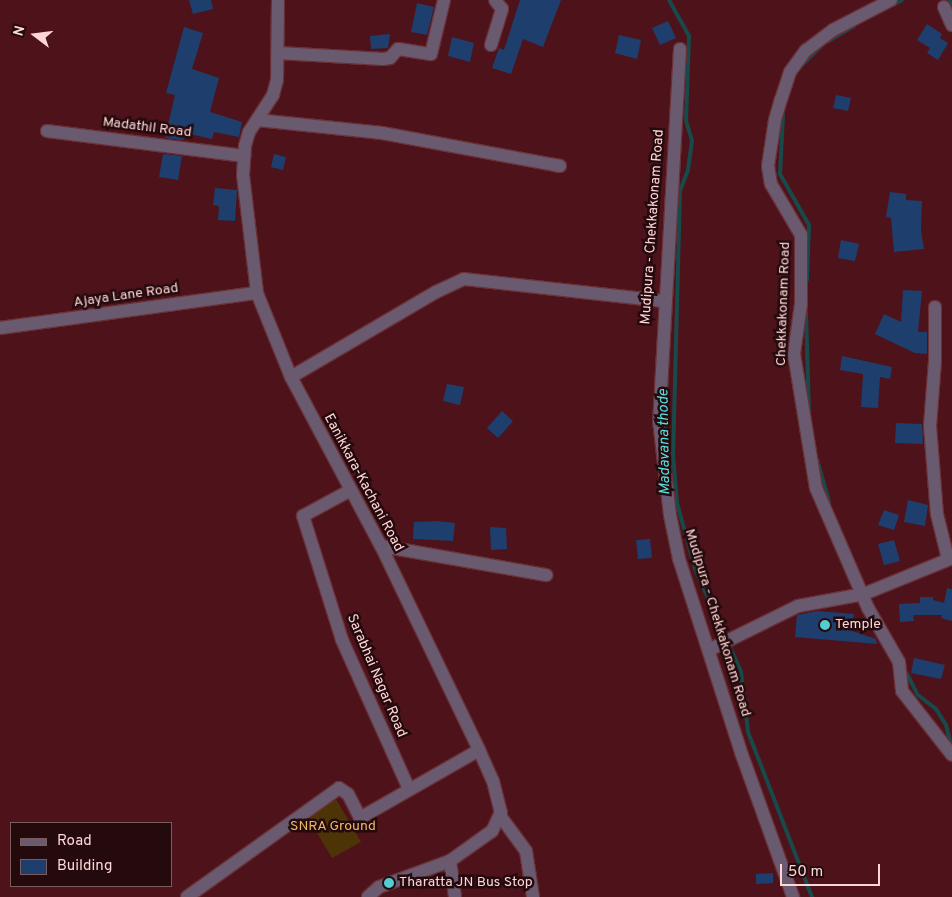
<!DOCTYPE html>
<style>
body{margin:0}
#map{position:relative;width:952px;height:897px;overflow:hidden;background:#4e121a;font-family:Overpass,sans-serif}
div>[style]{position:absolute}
.green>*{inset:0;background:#4d3406}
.stream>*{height:4px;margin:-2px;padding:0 2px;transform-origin:2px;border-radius:2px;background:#194a4b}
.building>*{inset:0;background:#1e3f6d}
.roads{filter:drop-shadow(1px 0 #6a3138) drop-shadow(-1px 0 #6a3138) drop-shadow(0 1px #6a3138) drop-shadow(0 -1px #6a3138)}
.minor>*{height:12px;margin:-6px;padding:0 6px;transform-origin:6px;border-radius:6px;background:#6a5a70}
.dots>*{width:14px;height:14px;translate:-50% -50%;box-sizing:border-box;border:2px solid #240a0c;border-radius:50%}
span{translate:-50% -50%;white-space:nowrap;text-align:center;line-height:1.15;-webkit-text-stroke:5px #240a0c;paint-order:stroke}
.street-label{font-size:14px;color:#fed6d7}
.poi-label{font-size:14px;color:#fed6d7}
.left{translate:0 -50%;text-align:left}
.park-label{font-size:14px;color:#edb967}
.water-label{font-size:15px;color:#56dee1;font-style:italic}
.legend{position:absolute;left:10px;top:822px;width:162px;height:65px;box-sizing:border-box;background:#240a0c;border:1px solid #7b5c5d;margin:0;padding:6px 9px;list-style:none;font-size:15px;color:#fed6d7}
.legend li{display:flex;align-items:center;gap:10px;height:25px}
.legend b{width:25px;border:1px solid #7b5c5d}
.north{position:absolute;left:10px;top:10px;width:50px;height:50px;-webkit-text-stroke:4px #240a0c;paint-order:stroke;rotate:285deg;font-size:14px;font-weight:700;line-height:20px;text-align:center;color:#fed6d7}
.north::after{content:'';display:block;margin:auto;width:18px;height:22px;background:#fed6d7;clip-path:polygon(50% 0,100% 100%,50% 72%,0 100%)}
.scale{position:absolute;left:780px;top:864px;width:100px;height:22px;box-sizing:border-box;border:2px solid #fed6d7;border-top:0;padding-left:6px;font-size:15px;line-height:18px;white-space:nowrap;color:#fed6d7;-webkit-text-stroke:4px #240a0c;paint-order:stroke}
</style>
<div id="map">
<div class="green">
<i style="clip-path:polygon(336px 799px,361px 842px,332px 858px,308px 818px)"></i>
</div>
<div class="stream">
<i style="left:669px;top:0;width:41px;rotate:60.9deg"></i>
<i style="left:689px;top:36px;width:85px;rotate:92deg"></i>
<i style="left:686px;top:121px;width:21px;rotate:73deg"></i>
<i style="left:692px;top:141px;width:29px;rotate:98deg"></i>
<i style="left:688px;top:170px;width:22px;rotate:111deg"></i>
<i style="left:680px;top:191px;width:264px;rotate:91.5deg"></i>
<i style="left:673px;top:455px;width:48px;rotate:85.2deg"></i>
<i style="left:677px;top:503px;width:68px;rotate:74.7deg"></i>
<i style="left:695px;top:569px;width:113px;rotate:65.9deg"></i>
<i style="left:741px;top:672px;width:60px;rotate:83.3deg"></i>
<i style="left:748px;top:732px;width:177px;rotate:68.8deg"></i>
<i style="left:949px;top:0;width:6px;rotate:59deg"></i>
<i style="left:893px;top:5px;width:10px;rotate:-29deg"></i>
<i style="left:802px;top:65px;width:30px;rotate:-45deg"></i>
<i style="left:823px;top:44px;width:36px;rotate:-30deg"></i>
<i style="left:783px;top:115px;width:59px;rotate:92.9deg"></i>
<i style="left:780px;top:174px;width:59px;rotate:60.4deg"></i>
<i style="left:809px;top:225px;width:55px;rotate:92.1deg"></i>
<i style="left:806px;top:312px;width:100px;rotate:88.3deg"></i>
<i style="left:817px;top:459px;width:45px;rotate:74.4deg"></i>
<i style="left:905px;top:670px;width:28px;rotate:63deg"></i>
<i style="left:918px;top:695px;width:23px;rotate:38deg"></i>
<i style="left:936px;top:709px;width:19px;rotate:58deg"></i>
<i style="left:946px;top:725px;width:21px;rotate:76deg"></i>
</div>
<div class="building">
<i style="clip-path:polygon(189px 0,211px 0,213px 9px,193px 14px)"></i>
<i style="clip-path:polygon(520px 0,561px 0,543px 47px,523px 39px,511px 74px,492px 68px,499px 48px,504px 50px)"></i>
<i style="clip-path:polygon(417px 3px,434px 7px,427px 35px,411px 32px)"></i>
<i style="clip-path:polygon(668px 21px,676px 38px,660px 45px,652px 28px)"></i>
<i style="clip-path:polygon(927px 24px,942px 34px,940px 38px,948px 43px,938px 60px,927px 53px,930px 48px,917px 40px)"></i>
<i style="clip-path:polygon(184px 27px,203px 33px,192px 69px,219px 78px,210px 112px,242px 122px,239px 137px,214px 132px,212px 139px,185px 133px,184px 140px,165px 138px,175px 95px,166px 93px)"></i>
<i style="clip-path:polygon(390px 34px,388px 48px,371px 49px,370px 36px)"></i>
<i style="clip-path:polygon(619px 35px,641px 40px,637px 59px,615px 53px)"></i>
<i style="clip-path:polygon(452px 37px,474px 43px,470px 62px,448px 56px)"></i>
<i style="clip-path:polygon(836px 95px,851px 98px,848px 111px,833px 108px)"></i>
<i style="clip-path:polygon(163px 154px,182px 156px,178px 180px,159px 177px)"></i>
<i style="clip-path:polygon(274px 154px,286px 157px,283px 170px,271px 167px)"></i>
<i style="clip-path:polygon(215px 188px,237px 190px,235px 221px,218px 220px,219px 206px,213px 205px)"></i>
<i style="clip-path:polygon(890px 192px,906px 194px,906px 200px,922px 201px,921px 231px,924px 249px,894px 252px,891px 218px,886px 217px)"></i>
<i style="clip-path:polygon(841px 240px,859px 244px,855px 261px,838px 258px)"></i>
<i style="clip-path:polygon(903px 290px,922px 291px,918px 332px,927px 332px,927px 354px,915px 353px,875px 334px,884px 314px,901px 322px)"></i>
<i style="clip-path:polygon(842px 356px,892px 367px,890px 379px,880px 377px,878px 408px,861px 407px,863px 374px,840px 370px)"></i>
<i style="clip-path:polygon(447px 384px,464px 387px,460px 405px,443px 401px)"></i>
<i style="clip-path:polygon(502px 411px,513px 421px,498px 438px,487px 428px)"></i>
<i style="clip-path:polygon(896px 423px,922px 424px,923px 444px,895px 443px)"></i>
<i style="clip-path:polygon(908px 500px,928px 505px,925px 526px,904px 522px)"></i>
<i style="clip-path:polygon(884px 510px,899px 515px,894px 530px,878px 525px)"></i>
<i style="clip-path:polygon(436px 521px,455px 523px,453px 541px,413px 539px,414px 522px)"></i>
<i style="clip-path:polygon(490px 527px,506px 528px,507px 549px,491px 550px)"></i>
<i style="clip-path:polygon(650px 539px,652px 558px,638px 559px,636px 540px)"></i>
<i style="clip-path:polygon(894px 540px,900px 561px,884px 565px,878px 544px)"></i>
<i style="clip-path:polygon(947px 588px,952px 589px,952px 621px,941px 618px,942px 615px,913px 615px,914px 621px,900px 622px,899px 604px,920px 603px,920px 597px,933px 597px,933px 600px,944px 603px)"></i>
<i style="clip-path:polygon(817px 611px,854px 614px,852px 631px,876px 639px,877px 644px,795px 637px,797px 615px)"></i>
<i style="clip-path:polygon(914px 658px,945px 665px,941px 679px,911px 673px)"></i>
<i style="clip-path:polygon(773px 873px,773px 883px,756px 884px,756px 874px)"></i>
</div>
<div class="roads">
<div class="minor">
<i style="left:278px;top:0;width:80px;rotate:90.7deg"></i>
<i style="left:277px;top:80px;width:16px;rotate:105deg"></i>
<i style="left:273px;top:95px;width:44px;rotate:123deg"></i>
<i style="left:249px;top:132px;width:15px;rotate:106deg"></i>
<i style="left:245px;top:146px;width:29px;rotate:94deg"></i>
<i style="left:243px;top:175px;width:119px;rotate:83.2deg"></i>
<i style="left:257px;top:293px;width:91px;rotate:68deg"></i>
<i style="left:291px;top:377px;width:191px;rotate:62deg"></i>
<i style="left:381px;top:546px;width:226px;rotate:64.3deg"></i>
<i style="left:479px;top:750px;width:34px;rotate:66deg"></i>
<i style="left:493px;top:781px;width:32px;rotate:76deg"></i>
<i style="left:501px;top:812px;width:21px;rotate:115deg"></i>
<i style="left:492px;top:831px;width:52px;rotate:144.5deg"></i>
<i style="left:450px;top:861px;width:76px;rotate:159.9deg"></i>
<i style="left:379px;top:887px;width:15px;rotate:138deg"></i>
<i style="left:891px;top:0;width:65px;rotate:152.7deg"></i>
<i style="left:833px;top:30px;width:34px;rotate:143deg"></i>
<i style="left:806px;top:50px;width:27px;rotate:126deg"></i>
<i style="left:790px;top:72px;width:28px;rotate:108deg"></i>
<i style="left:781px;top:99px;width:22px;rotate:106deg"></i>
<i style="left:775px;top:120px;width:47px;rotate:98.7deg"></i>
<i style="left:768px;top:166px;width:18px;rotate:81deg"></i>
<i style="left:771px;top:184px;width:59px;rotate:59.5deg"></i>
<i style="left:801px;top:235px;width:69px;rotate:90deg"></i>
<i style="left:801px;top:304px;width:50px;rotate:98deg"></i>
<i style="left:794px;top:354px;width:136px;rotate:80.7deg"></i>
<i style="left:816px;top:488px;width:131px;rotate:66.6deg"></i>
<i style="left:868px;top:608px;width:62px;rotate:60.1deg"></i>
<i style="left:899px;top:662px;width:29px;rotate:84deg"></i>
<i style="left:902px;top:691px;width:81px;rotate:52deg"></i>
<i style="left:944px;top:7px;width:20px;rotate:66deg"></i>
<i style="left:491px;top:45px;width:38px;rotate:-73deg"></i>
<i style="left:502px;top:9px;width:11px;rotate:-128deg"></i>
<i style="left:680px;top:49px;width:372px;rotate:93.2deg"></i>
<i style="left:659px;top:420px;width:96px;rotate:83.4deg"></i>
<i style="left:670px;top:515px;width:45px;rotate:78.4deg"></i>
<i style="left:679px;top:559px;width:206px;rotate:72.2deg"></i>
<i style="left:742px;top:755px;width:151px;rotate:70.2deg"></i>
<i style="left:279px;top:53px;width:104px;rotate:3.3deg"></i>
<i style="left:383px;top:59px;width:7px;rotate:-8deg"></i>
<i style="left:390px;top:58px;width:12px;rotate:-48deg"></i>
<i style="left:398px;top:49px;width:33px;rotate:9deg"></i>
<i style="left:431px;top:54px;width:56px;rotate:-76.5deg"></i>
<i style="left:257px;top:120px;width:126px;rotate:5.9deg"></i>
<i style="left:382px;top:133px;width:181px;rotate:10.5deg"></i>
<i style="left:47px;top:131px;width:199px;rotate:7.2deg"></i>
<i style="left:935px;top:307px;width:54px;rotate:90deg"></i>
<i style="left:935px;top:361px;width:65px;rotate:94.4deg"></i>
<i style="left:930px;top:426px;width:88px;rotate:85.5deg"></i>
<i style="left:937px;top:514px;width:46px;rotate:76.3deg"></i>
<i style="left:0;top:328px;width:259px;rotate:-7.8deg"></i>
<i style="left:291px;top:377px;width:168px;rotate:-30.4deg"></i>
<i style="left:436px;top:292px;width:31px;rotate:-25deg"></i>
<i style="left:464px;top:279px;width:201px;rotate:6.3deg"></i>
<i style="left:349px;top:491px;width:52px;rotate:151.5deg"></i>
<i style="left:303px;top:516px;width:130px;rotate:72.5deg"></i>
<i style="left:342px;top:640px;width:163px;rotate:65.8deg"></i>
<i style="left:381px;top:546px;width:168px;rotate:10deg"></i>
<i style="left:709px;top:650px;width:99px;rotate:-26.3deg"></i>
<i style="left:798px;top:606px;width:67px;rotate:-10.3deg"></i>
<i style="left:864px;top:594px;width:95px;rotate:-22.2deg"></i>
<i style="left:501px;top:817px;width:42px;rotate:53.7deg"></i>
<i style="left:526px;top:851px;width:47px;rotate:81.3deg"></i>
<i style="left:450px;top:861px;width:36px;rotate:82deg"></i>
<i style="left:187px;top:897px;width:187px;rotate:-35.6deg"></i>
<i style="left:339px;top:788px;width:11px;rotate:34deg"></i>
<i style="left:348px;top:794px;width:27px;rotate:63deg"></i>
<i style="left:360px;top:818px;width:137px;rotate:-29.7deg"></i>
</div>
</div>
<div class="dots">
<i style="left:825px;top:625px;background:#52cdd0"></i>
<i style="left:389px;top:883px;background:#52cdd0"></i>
</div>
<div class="street-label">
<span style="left:147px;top:128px;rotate:7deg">Madathil Road</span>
<span style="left:653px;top:227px;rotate:-86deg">Mudipura - Chekkakonam Road</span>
<span style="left:126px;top:296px;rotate:-8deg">Ajaya Lane Road</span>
<span style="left:784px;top:304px;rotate:-88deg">Chekkakonam Road</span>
<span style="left:363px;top:483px;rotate:62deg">Eanikkara-Kachani Road</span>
<span style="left:717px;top:623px;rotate:73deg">Mudipura - Chekkakonam Road</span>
<span style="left:376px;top:676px;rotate:67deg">Sarabhai Nagar Road</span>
</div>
<div class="poi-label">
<span class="left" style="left:835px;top:625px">Temple</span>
<span class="left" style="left:399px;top:883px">Tharatta JN Bus Stop</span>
</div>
<div class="park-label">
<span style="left:333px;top:827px">SNRA Ground</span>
</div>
<div class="water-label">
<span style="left:665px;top:442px;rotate:-91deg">Madavana thode</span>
</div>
<ul class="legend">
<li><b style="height:6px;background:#6a5a70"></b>Road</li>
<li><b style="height:14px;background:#1e3f6d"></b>Building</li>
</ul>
<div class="north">N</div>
<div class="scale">50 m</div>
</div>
